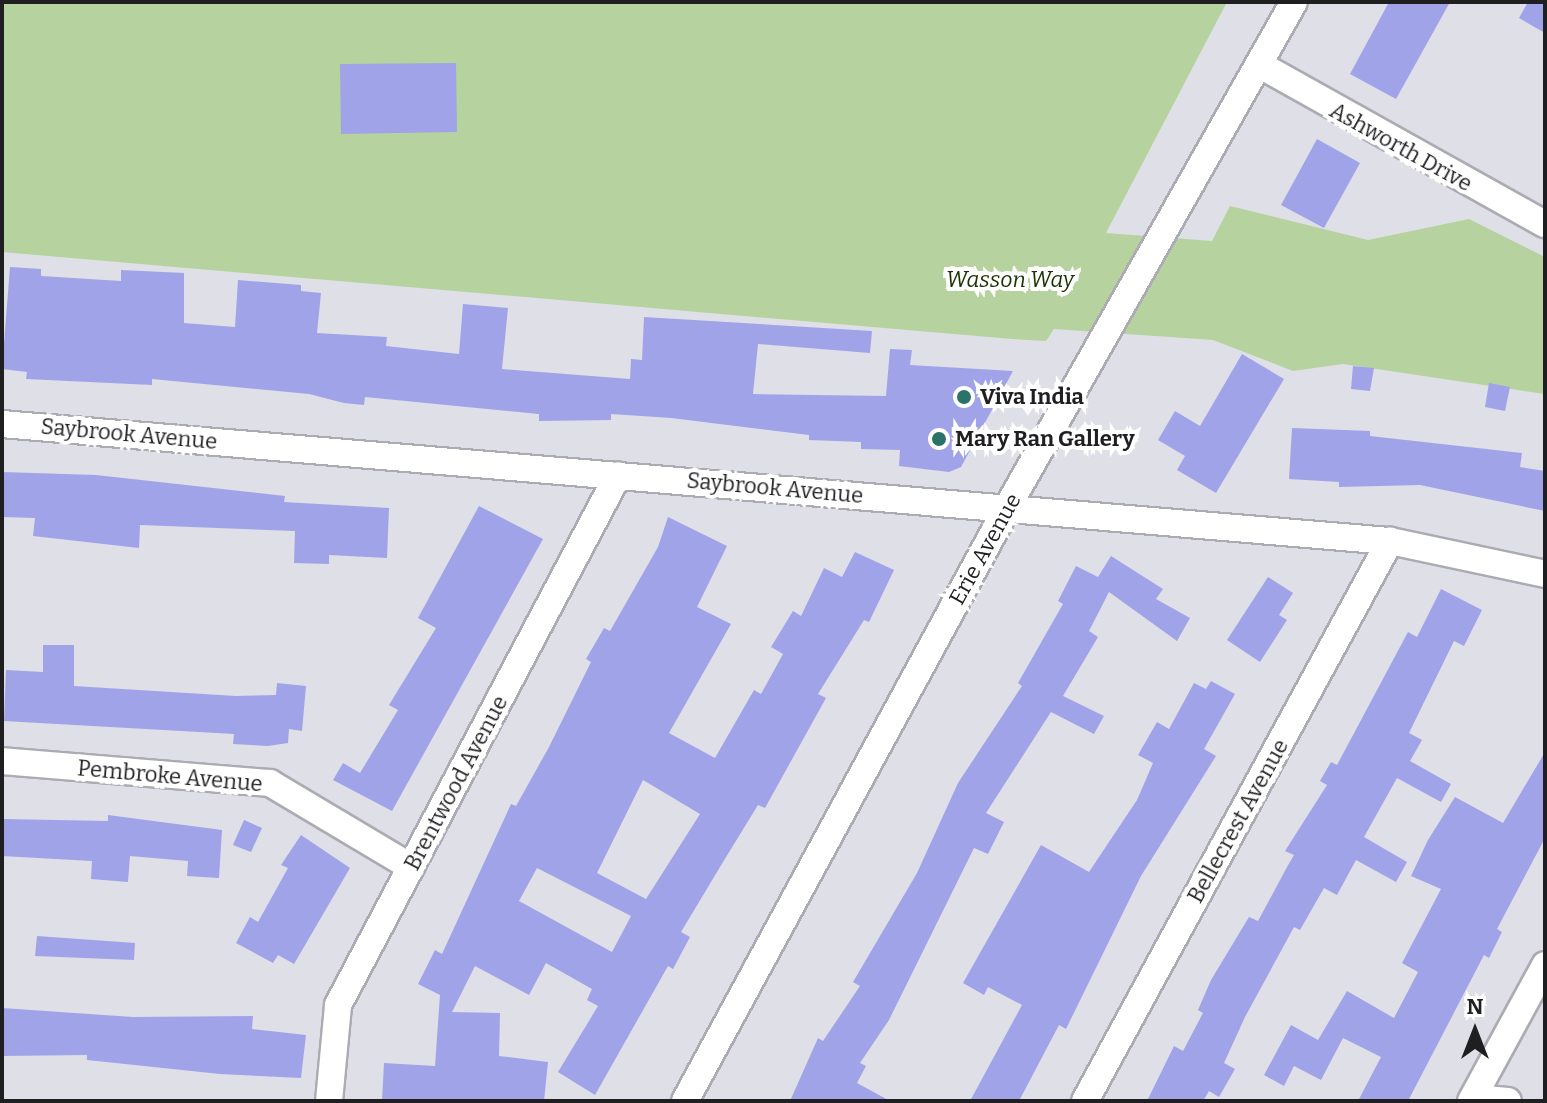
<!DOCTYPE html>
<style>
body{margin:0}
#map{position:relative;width:1547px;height:1103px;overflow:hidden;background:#dfdfe7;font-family:Bitter,serif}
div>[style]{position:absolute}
.green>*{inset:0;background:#b6d39f}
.building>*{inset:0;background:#a1a3e8}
.roads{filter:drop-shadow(2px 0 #acabb3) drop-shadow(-2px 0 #acabb3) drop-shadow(0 2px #acabb3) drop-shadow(0 -2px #acabb3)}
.minor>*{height:26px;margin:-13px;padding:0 13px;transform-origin:13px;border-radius:13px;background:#fff}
.dots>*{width:22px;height:22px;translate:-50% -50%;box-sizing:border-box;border:4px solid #fff;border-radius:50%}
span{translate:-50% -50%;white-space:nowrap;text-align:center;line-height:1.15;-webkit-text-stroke:8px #fff;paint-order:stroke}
.street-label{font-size:22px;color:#1f1f22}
.park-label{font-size:22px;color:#1c3302;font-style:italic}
.poi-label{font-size:22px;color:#1f1f22;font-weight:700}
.left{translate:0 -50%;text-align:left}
.frame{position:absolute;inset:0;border:4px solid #1f1f22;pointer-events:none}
.north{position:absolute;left:1435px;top:991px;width:80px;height:80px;-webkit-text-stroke:6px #fff;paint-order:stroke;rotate:0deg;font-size:22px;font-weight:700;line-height:32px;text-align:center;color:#1f1f22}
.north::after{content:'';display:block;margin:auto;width:28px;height:36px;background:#1f1f22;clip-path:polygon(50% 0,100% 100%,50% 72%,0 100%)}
</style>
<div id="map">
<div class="green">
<i style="clip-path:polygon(2px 2px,1227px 2px,1106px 233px,1212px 241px,1230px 206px,1368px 240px,1469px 219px,1545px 257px,1545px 394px,1343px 364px,1293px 371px,1213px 340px,1054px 329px,1046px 341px,1012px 339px,2px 252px)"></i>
</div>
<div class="building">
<i style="clip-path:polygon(1389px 2px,1450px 2px,1396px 99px,1350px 74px)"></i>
<i style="clip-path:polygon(1528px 2px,1545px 2px,1545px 33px,1519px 18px)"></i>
<i style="clip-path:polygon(456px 63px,457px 132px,341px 134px,340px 64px)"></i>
<i style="clip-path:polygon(1317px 139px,1360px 163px,1324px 228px,1281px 205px)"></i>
<i style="clip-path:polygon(10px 267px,41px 269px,41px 276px,121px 281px,121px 270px,184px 273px,184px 323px,235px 327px,238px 280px,301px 285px,301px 291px,321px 293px,317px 333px,387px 337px,386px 346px,459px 354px,463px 304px,508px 308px,502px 369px,630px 379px,631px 359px,642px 360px,644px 317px,872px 331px,870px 353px,758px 344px,753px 394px,886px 396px,890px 349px,912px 350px,910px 365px,1013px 371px,961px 467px,949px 472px,899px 466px,900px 450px,861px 449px,861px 442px,809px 440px,809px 435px,671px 418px,611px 414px,611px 420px,539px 421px,539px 414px,365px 397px,364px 405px,344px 403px,309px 394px,152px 379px,152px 385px,26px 379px,27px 372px,2px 369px)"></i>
<i style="clip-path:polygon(1242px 354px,1284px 379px,1216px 493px,1177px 470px,1185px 456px,1158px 440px,1175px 411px,1200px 426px)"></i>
<i style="clip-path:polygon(1353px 366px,1374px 368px,1370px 391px,1351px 389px)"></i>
<i style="clip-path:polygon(1489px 383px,1510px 387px,1505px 411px,1485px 407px)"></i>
<i style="clip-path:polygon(1292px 428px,1370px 431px,1370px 436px,1522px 453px,1520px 467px,1545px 471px,1545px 511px,1420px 485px,1339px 487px,1339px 482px,1289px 479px)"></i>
<i style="clip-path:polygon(2px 472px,96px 475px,285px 496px,284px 502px,389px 508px,387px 558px,329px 555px,329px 564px,294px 563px,295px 531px,140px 525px,139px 548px,33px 536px,35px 518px,2px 517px)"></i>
<i style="clip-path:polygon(479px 506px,543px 539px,392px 811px,333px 780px,343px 763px,360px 773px,398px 710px,389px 705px,436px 628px,418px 618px)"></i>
<i style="clip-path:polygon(evenodd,668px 517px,727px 546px,697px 607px,731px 624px,669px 733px,715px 758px,754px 690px,761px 694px,783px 654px,771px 647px,793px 611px,801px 616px,824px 568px,842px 577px,855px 552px,894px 570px,869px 622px,864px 620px,818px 694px,826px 698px,765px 808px,758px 805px,723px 862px,681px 932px,690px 937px,673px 969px,668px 966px,595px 1095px,558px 1072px,598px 1006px,587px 1000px,592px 989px,546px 963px,529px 995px,475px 966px,452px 1012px,500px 1013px,499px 1056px,548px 1062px,544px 1101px,382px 1101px,384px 1063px,435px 1066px,440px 995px,418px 984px,435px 950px,442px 954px,511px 804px,516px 806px,549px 747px,591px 662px,586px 659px,604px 628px,610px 631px,658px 547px,668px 517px,643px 780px,700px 814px,646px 899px,597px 873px,643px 780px,668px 517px,537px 868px,631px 916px,612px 952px,519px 901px,537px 868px)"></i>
<i style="clip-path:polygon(1111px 556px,1163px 589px,1156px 599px,1190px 618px,1177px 641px,1109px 592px,1089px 631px,1098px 637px,1063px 696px,1104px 716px,1094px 734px,1051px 712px,986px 813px,1004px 822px,988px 854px,974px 848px,889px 1020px,860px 1063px,866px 1066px,857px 1083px,890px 1101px,790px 1101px,818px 1038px,823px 1041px,860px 986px,853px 982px,917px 873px,958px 783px,1022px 686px,1018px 683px,1063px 604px,1058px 601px,1076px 566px,1098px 577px)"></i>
<i style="clip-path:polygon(1268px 577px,1293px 593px,1279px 615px,1287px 620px,1260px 662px,1227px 640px)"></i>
<i style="clip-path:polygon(1441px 589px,1482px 610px,1464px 646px,1454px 641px,1409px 733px,1422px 740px,1410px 761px,1451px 784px,1441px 802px,1397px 778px,1364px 837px,1407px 862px,1396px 882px,1356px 860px,1337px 895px,1324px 888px,1300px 930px,1294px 927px,1245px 1017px,1224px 1063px,1235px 1069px,1219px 1097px,1209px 1091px,1203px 1101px,1147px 1101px,1174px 1046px,1183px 1051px,1203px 1013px,1198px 1010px,1211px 980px,1249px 917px,1258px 921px,1287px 867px,1294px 855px,1285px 851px,1327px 785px,1320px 781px,1331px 762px,1337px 765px,1408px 632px,1417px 637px)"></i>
<i style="clip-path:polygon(43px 645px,74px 645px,74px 686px,236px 696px,276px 695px,277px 683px,306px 686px,302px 731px,289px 729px,288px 743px,268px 746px,233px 744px,234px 734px,4px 721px,6px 670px,43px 672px)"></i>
<i style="clip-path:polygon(1211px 681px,1235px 694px,1204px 749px,1216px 756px,1141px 876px,1066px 1029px,1059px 1025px,1019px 1101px,970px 1101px,1022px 1005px,988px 987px,984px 995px,963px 983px,1041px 845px,1089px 872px,1137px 800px,1153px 763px,1138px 755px,1157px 722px,1169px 729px,1194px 683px,1206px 689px)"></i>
<i style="clip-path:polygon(1545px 752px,1545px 838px,1497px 929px,1502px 932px,1489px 958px,1484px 955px,1408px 1101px,1358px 1101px,1381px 1057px,1343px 1038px,1321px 1080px,1294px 1066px,1284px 1086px,1264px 1075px,1291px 1025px,1318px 1040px,1347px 991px,1394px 1018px,1418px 972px,1402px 963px,1441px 889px,1411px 876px,1428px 840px,1455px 797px,1503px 823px)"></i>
<i style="clip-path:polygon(108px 815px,222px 830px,219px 878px,187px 876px,188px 861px,130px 856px,128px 882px,91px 879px,92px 861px,2px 856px,4px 819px,108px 821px)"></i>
<i style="clip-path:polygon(244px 820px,262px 828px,251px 852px,233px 845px)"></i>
<i style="clip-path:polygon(301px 835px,350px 868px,294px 964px,278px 955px,273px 963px,236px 943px,250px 917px,258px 922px,288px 868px,281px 865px)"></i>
<i style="clip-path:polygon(37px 936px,135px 943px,134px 960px,35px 956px)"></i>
<i style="clip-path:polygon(2px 1008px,133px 1017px,253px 1016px,252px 1029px,306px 1035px,301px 1078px,220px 1074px,87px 1060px,87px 1055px,2px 1056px)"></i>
</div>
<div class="roads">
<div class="minor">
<i style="left:1260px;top:65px;width:326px;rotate:29.2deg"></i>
<i style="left:2px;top:424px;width:1393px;rotate:4.82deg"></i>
<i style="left:1390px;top:541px;width:158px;rotate:12deg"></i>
<i style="left:2px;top:761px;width:269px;rotate:4.7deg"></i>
<i style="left:270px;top:783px;width:164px;rotate:30.8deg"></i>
<i style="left:1473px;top:1098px;width:35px;rotate:5deg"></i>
<i style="left:329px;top:1101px;width:96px;rotate:-84.6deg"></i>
<i style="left:338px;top:1005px;width:599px;rotate:-62.15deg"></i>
<i style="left:685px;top:1101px;width:677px;rotate:-61.5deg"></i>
<i style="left:1008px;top:506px;width:579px;rotate:-60.43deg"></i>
<i style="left:1085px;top:1101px;width:638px;rotate:-61.43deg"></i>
<i style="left:1471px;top:1101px;width:155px;rotate:-61.4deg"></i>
</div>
</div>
<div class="dots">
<i style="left:964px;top:397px;background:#2b7269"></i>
<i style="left:939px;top:439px;background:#2b7269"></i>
</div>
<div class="street-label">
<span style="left:1401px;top:147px;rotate:29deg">Ashworth Drive</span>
<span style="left:129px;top:434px;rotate:5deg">Saybrook Avenue</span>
<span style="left:775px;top:488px;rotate:5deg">Saybrook Avenue</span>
<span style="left:985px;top:549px;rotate:-61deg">Erie Avenue</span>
<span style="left:170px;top:776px;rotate:5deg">Pembroke Avenue</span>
<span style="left:456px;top:783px;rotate:-62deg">Brentwood Avenue</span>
<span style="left:1238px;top:821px;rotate:-61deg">Bellecrest Avenue</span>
</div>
<div class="park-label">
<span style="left:1010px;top:280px">Wasson Way</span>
</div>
<div class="poi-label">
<span class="left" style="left:980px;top:397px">Viva India</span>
<span class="left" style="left:955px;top:439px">Mary Ran Gallery</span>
</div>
<div class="frame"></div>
<div class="north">N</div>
</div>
